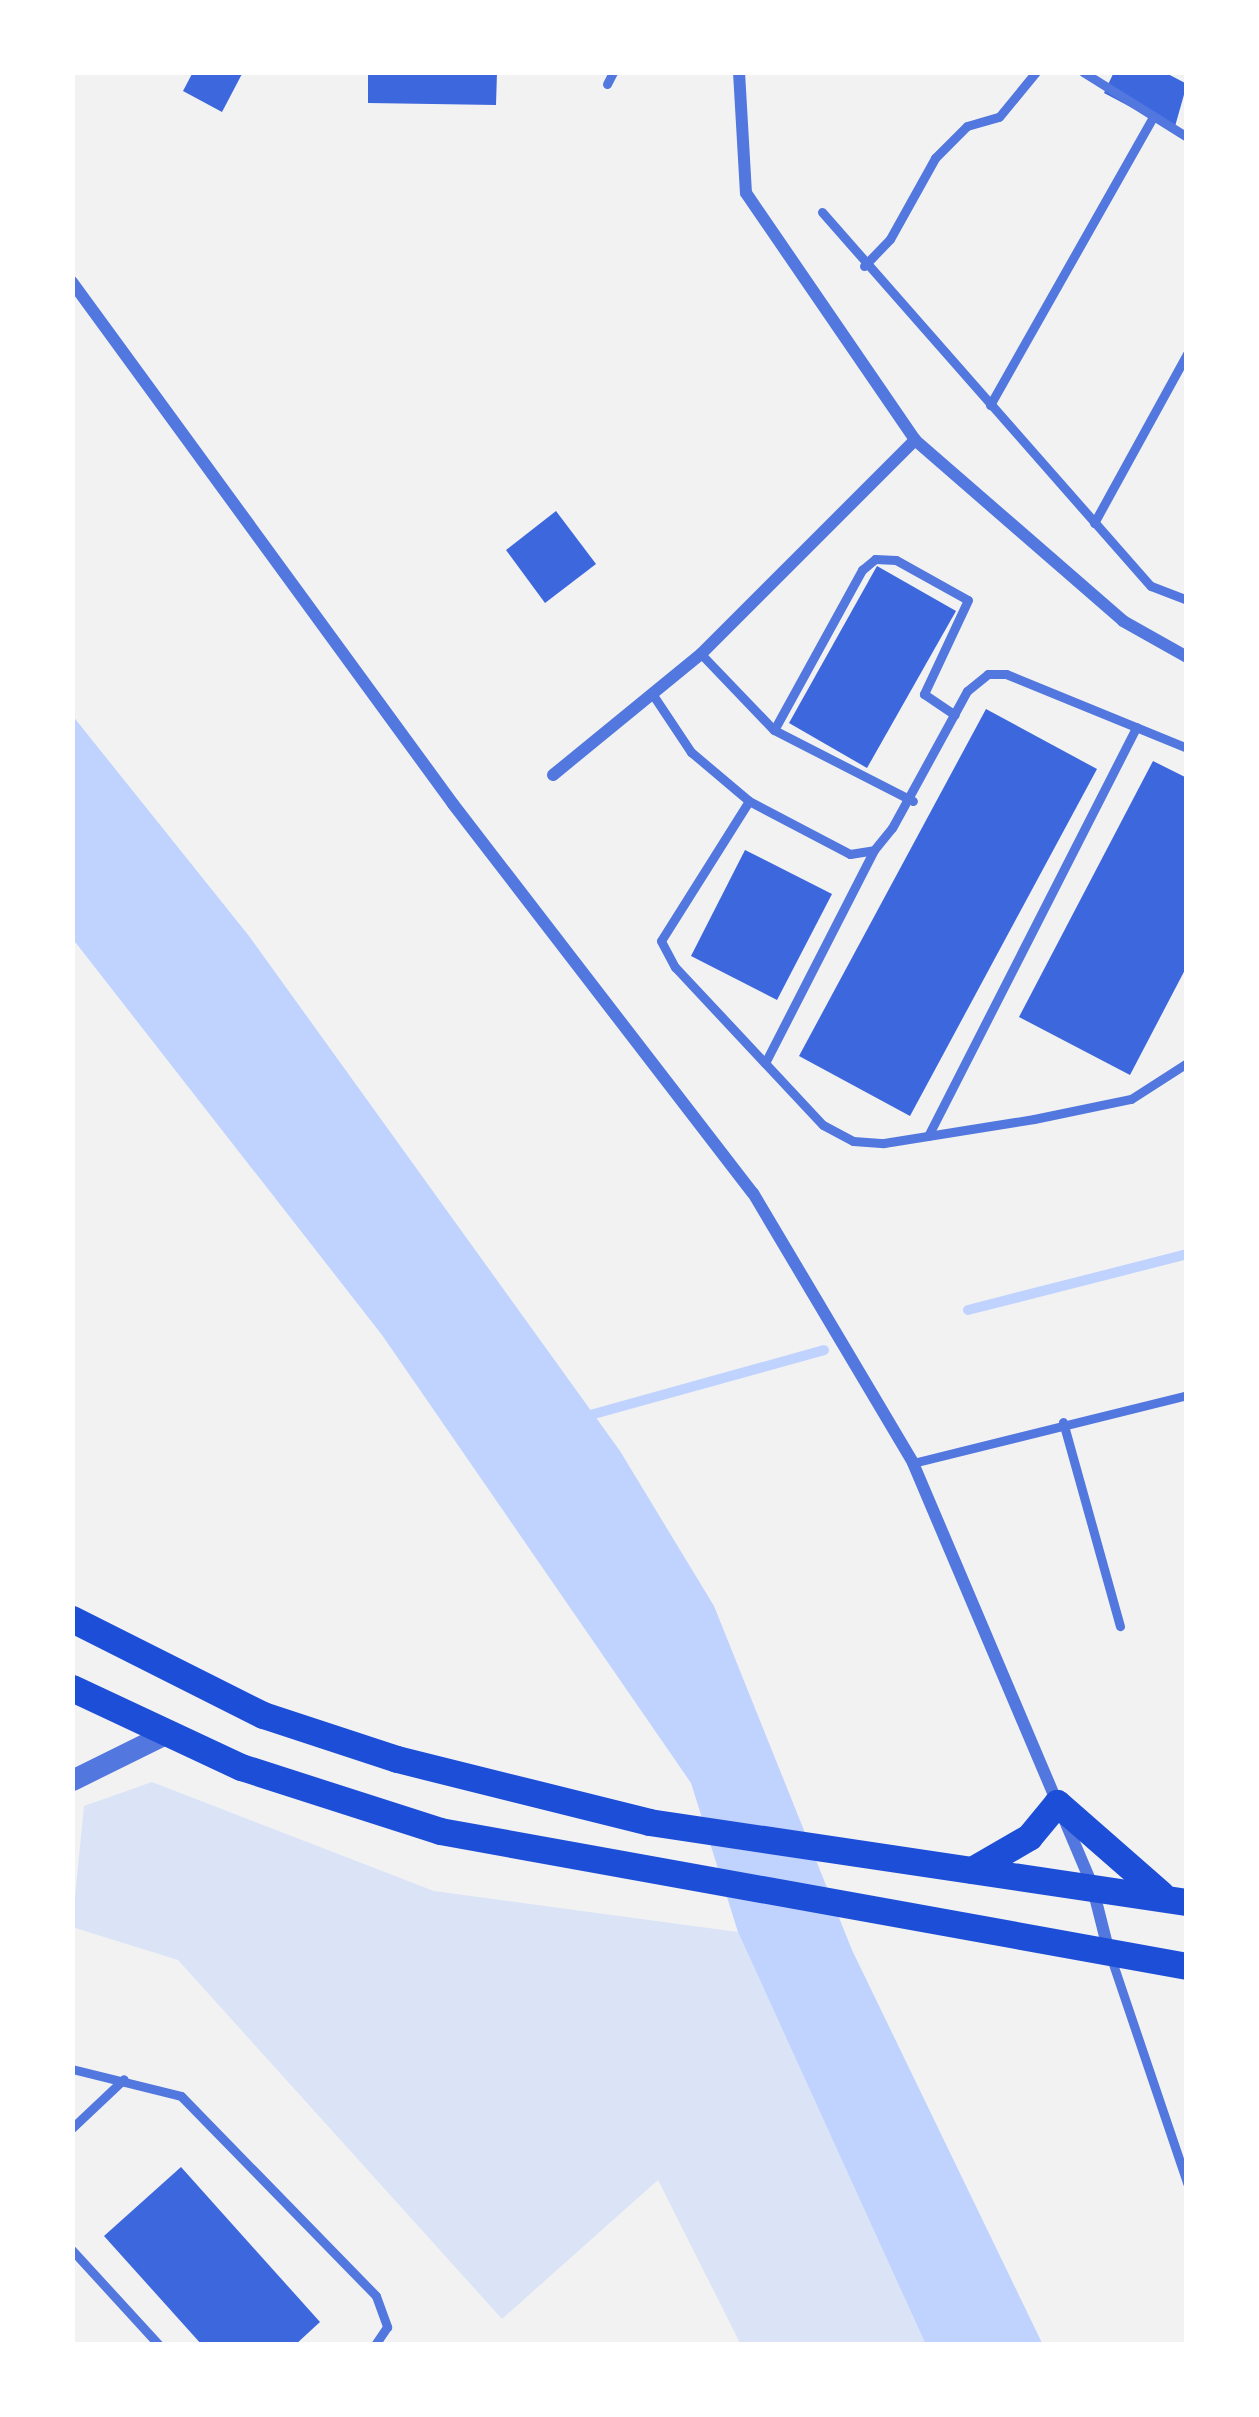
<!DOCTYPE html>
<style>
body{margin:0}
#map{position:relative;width:1259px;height:2417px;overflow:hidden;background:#f2f2f2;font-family:Mulish,sans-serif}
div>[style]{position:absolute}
.green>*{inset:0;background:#dbe4f7}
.water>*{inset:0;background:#bfd3fe}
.stream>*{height:10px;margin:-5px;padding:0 5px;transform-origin:5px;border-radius:5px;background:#bfd3fe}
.building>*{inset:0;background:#3d67dc}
.service>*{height:9px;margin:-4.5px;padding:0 4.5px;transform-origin:4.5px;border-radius:4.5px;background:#5277de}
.minor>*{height:12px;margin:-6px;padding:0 6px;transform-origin:6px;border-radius:6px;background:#5277de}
.tertiary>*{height:21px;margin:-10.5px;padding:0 10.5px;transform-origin:10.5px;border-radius:10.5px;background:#5277de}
.primary>*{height:27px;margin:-13.5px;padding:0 13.5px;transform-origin:13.5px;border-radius:13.5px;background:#1d4ed8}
span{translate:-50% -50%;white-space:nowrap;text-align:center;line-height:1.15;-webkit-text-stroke:9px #fff;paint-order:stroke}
.frame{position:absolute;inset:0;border:75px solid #fff;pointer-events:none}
</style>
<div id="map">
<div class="green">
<i style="clip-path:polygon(152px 1782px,434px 1891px,738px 1932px,926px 2345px,741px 2345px,658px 2180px,502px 2319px,178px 1960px,72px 1927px,84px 1806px)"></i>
</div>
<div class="water">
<i style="clip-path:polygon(72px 715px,249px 936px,620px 1451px,714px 1606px,852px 1950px,1043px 2345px,926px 2345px,738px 1932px,691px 1783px,382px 1335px,72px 938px)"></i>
</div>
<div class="stream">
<i style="left:968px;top:1310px;width:226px;rotate:-14.3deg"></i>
<i style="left:583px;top:1417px;width:250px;rotate:-15.5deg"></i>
</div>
<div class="building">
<i style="clip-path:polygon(193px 72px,243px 72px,222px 112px,183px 91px)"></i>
<i style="clip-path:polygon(368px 72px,497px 72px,496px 105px,368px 103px)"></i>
<i style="clip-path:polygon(1114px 72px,1164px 72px,1187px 84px,1174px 130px,1104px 93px)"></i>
<i style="clip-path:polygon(556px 511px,596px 564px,545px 603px,506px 550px)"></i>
<i style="clip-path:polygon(877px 566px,956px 611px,867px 768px,789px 723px)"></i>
<i style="clip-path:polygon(986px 709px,1097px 769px,910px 1116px,799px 1056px)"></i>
<i style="clip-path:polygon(1153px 761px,1187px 778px,1187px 966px,1130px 1075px,1019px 1017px)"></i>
<i style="clip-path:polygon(745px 850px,832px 894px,777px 1000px,691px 956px)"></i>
<i style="clip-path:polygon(181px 2167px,320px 2322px,295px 2345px,202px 2345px,104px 2236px)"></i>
</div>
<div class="service">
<i style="left:1083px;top:72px;width:123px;rotate:32deg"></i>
<i style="left:607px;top:84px;width:13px;rotate:-63deg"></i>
<i style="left:822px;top:212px;width:498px;rotate:48.7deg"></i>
<i style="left:1151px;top:586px;width:39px;rotate:21deg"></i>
<i style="left:864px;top:266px;width:37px;rotate:-46deg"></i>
<i style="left:890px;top:239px;width:93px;rotate:-60.9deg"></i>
<i style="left:935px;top:158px;width:45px;rotate:-45deg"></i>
<i style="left:967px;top:126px;width:33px;rotate:-16deg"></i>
<i style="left:999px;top:117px;width:58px;rotate:-50.6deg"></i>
<i style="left:990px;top:405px;width:331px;rotate:-60.5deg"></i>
<i style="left:1094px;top:523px;width:193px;rotate:-61.2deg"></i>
<i style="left:701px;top:654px;width:105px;rotate:46.2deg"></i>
<i style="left:774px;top:730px;width:156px;rotate:27.1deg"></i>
<i style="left:653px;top:695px;width:69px;rotate:56.3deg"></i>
<i style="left:691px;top:752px;width:76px;rotate:40.2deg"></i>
<i style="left:749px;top:801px;width:114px;rotate:27.7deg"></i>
<i style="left:850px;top:854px;width:24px;rotate:-9deg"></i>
<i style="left:874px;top:850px;width:28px;rotate:-51deg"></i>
<i style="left:892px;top:828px;width:156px;rotate:-61.3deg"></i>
<i style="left:967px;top:691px;width:27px;rotate:-39deg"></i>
<i style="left:988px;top:674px;width:18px"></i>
<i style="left:1006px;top:674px;width:196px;rotate:22.2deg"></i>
<i style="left:774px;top:730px;width:183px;rotate:-61.2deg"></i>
<i style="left:862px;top:570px;width:17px;rotate:-40deg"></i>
<i style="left:875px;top:559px;width:21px;rotate:3deg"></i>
<i style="left:896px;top:560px;width:82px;rotate:29.1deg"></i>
<i style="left:968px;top:600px;width:104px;rotate:115.1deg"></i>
<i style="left:924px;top:694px;width:37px;rotate:34deg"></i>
<i style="left:749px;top:801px;width:165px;rotate:122.2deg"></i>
<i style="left:661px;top:941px;width:30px;rotate:62deg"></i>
<i style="left:675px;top:967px;width:216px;rotate:46.9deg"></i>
<i style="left:823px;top:1125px;width:34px;rotate:28deg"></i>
<i style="left:853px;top:1141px;width:31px;rotate:4deg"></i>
<i style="left:884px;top:1143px;width:152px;rotate:-9.1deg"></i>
<i style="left:1034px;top:1119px;width:99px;rotate:-11.7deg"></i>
<i style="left:1131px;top:1099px;width:67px;rotate:-32.7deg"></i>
<i style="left:765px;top:1063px;width:239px;rotate:-62.9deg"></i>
<i style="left:928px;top:1136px;width:459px;rotate:-63deg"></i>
<i style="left:1063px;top:1422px;width:212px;rotate:74.4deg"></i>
<i style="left:913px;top:1463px;width:282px;rotate:-13.9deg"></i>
<i style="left:1110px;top:1955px;width:241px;rotate:71.3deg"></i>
<i style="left:72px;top:2069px;width:112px;rotate:13.9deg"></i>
<i style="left:181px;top:2096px;width:279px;rotate:45.7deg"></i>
<i style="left:376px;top:2296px;width:33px;rotate:70deg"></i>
<i style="left:387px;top:2327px;width:22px;rotate:124deg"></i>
<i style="left:72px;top:2128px;width:71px;rotate:-43.3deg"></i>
<i style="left:72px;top:2250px;width:129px;rotate:47.5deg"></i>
</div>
<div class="minor">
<i style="left:739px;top:72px;width:121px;rotate:86.7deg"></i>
<i style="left:746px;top:193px;width:299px;rotate:55.6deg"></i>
<i style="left:915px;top:440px;width:276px;rotate:41deg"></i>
<i style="left:1123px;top:621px;width:73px;rotate:29.4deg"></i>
<i style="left:72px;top:282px;width:646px;rotate:53.87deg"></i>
<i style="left:453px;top:804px;width:491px;rotate:52.4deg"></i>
<i style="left:753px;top:1193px;width:314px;rotate:59.3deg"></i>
<i style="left:913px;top:1463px;width:458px;rotate:67deg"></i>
<i style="left:1092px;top:1885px;width:69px;rotate:75.8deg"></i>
<i style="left:553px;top:775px;width:191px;rotate:-39.3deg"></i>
<i style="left:701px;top:654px;width:303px;rotate:-45deg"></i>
</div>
<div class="tertiary">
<i style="left:72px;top:1780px;width:106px;rotate:-26.3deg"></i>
</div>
<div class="primary">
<i style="left:72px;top:1619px;width:214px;rotate:26.7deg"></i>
<i style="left:263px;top:1715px;width:141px;rotate:18.2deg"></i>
<i style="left:397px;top:1759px;width:260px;rotate:14deg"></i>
<i style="left:649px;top:1822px;width:544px;rotate:8.46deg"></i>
<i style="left:72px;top:1688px;width:187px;rotate:25.1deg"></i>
<i style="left:241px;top:1767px;width:209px;rotate:17.8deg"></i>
<i style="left:440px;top:1831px;width:759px;rotate:10.24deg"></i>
<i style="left:972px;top:1870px;width:66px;rotate:-30.1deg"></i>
<i style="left:1029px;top:1837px;width:44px;rotate:-50.5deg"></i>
<i style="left:1057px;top:1803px;width:138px;rotate:41.2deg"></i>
</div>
<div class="frame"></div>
</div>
